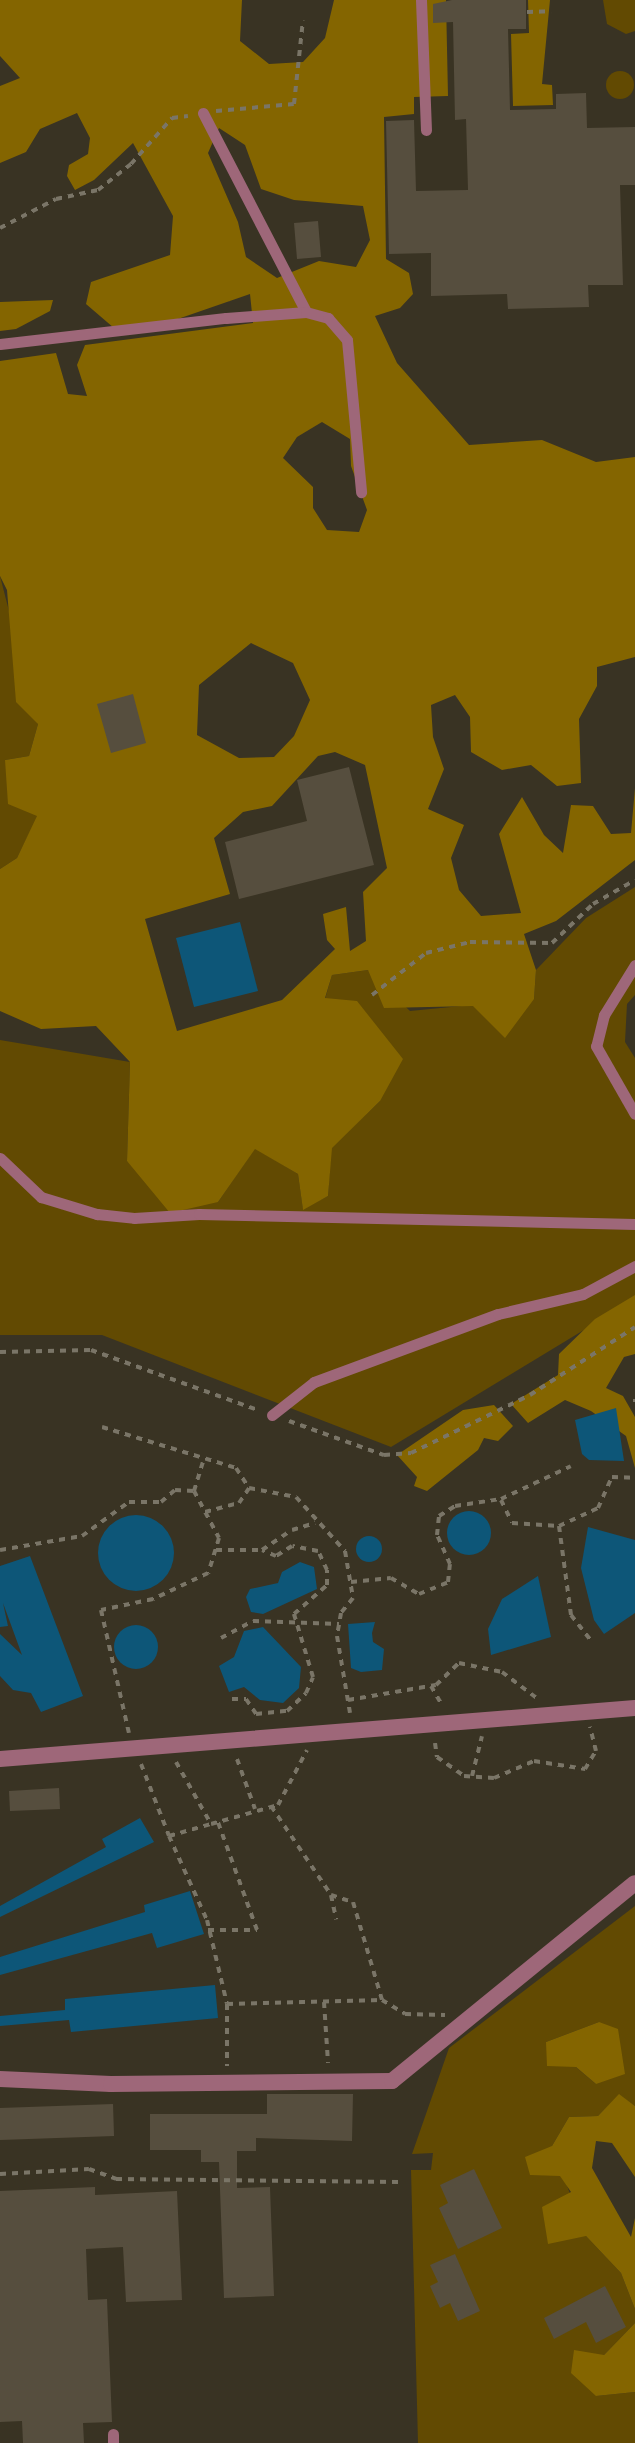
<!DOCTYPE html>
<style>
body{margin:0}
#map{position:relative;width:635px;height:2443px;overflow:hidden;background:#393323;font-family:Raleway,sans-serif}
div>[style]{position:absolute}
.green>*{inset:0;background:#624a02}
.round{border-radius:50%}
.forest>*{inset:0;background:#846500}
.water>*{inset:0;background:#0d5678}
.building>*{inset:0;background:#564e3e}
.path>*{height:4px;margin-top:-2px;transform-origin:0;background:repeating-linear-gradient(90deg,#7a7567 0 6px,transparent 0 12px)}
.service>*{height:11px;margin:-5.5px;padding:0 5.5px;transform-origin:5.5px;border-radius:5.5px;background:#9e6779}
.pedestrian>*{height:16px;margin:-8px;padding:0 8px;transform-origin:8px;border-radius:8px;background:#9e6779}
span{translate:-50% -50%;white-space:nowrap;text-align:center;line-height:1.15;-webkit-text-stroke:7px #393323;paint-order:stroke}
</style>
<div id="map">
<div class="green">
<i style="clip-path:polygon(603px 0,635px 0,635px 31px,626px 34px,607px 24px)"></i>
<i class="round" style="left:606px;top:71px;width:28px;height:28px"></i>
<i style="clip-path:polygon(0 576px,38px 724px,29px 756px,5px 760px,38px 816px,17px 858px,0 869px)"></i>
<i style="clip-path:polygon(635px 887px,635px 995px,627px 1004px,625px 1042px,635px 1058px,635px 1299px,391px 1447px,102px 1335px,0 1335px,0 1040px,130px 1062px,127px 1161px,218px 1202px,255px 1148px,298px 1174px,303px 1209px,328px 1196px,331px 1148px,380px 1101px,325px 999px,332px 975px,368px 970px,410px 1011px,534px 999px,536px 970px,586px 918px)"></i>
<i style="clip-path:polygon(evenodd,635px 1906px,635px 2106px,619px 2095px,598px 2116px,569px 2117px,552px 2146px,586px 2236px,621px 2273px,635px 2309px,635px 2323px,604px 2355px,596px 2396px,635px 2392px,635px 2443px,418px 2443px,411px 2170px,431px 2170px,433px 2153px,412px 2154px,449px 2048px,635px 1906px,599px 2022px,596px 2084px,546px 2042px,599px 2022px)"></i>
</div>
<div class="forest">
<i style="clip-path:polygon(evenodd,0 0,242px 0,240px 41px,269px 64px,303px 62px,325px 38px,334px 0,446px 0,448px 96px,414px 97px,414px 114px,384px 117px,386px 259px,409px 273px,413px 294px,400px 308px,375px 316px,397px 363px,469px 445px,542px 440px,596px 462px,635px 457px,635px 657px,597px 667px,597px 686px,579px 719px,581px 783px,557px 786px,531px 765px,502px 770px,471px 752px,470px 717px,455px 695px,431px 705px,433px 737px,444px 769px,428px 809px,464px 825px,451px 858px,459px 890px,481px 916px,521px 913px,499px 834px,522px 797px,544px 835px,563px 853px,571px 805px,593px 806px,611px 834px,631px 833px,635px 788px,635px 860px,556px 921px,524px 934px,536px 970px,534px 999px,505px 1038px,473px 1006px,384px 1008px,368px 970px,332px 975px,325px 998px,357px 1001px,403px 1059px,380px 1101px,332px 1148px,328px 1196px,303px 1210px,298px 1174px,255px 1149px,218px 1202px,170px 1213px,127px 1161px,130px 1062px,96px 1026px,41px 1029px,0 1011px,0 869px,17px 858px,37px 816px,8px 804px,5px 760px,29px 756px,38px 724px,16px 702px,7px 590px,0 576px,0 361px,56px 353px,68px 394px,87px 396px,77px 365px,85px 345px,253px 323px,250px 294px,172px 321px,114px 328px,86px 304px,91px 282px,170px 255px,173px 216px,133px 143px,94px 180px,75px 190px,67px 176px,69px 165px,88px 154px,90px 138px,77px 113px,40px 129px,26px 152px,0 163px,0 86px,20px 78px,0 56px,0 0,219px 128px,245px 145px,261px 189px,294px 200px,363px 206px,370px 240px,356px 267px,319px 261px,277px 278px,246px 257px,238px 222px,208px 153px,219px 128px,0 0,322px 422px,350px 439px,351px 466px,367px 510px,359px 532px,327px 530px,313px 508px,313px 487px,283px 458px,297px 437px,322px 422px,0 0,251px 643px,293px 663px,310px 700px,294px 736px,274px 757px,239px 758px,197px 735px,199px 685px,251px 643px,0 0,335px 752px,365px 765px,387px 868px,363px 892px,366px 941px,350px 951px,346px 907px,323px 914px,327px 940px,335px 949px,282px 1000px,177px 1031px,145px 919px,230px 894px,214px 838px,243px 812px,272px 806px,318px 756px,335px 752px)"></i>
<i style="clip-path:polygon(528px 0,550px 0,542px 84px,552px 85px,553px 105px,513px 106px,511px 34px,529px 33px)"></i>
<i style="clip-path:polygon(53px 300px,50px 311px,16px 329px,0 331px,0 302px)"></i>
<i style="clip-path:polygon(635px 1295px,635px 1354px,624px 1357px,606px 1388px,623px 1396px,635px 1417px,635px 1468px,626px 1436px,591px 1411px,565px 1400px,528px 1423px,511px 1404px,558px 1375px,559px 1354px,595px 1319px)"></i>
<i style="clip-path:polygon(494px 1405px,513px 1426px,498px 1441px,484px 1438px,478px 1450px,427px 1491px,414px 1486px,417px 1477px,397px 1455px,463px 1410px)"></i>
<i style="clip-path:polygon(599px 2022px,618px 2029px,625px 2074px,596px 2084px,576px 2067px,547px 2066px,546px 2042px)"></i>
<i style="clip-path:polygon(619px 2094px,635px 2106px,635px 2177px,612px 2143px,596px 2141px,592px 2168px,631px 2237px,635px 2218px,635px 2309px,621px 2273px,586px 2236px,548px 2244px,542px 2207px,571px 2192px,560px 2176px,530px 2175px,525px 2157px,552px 2146px,569px 2117px,598px 2116px)"></i>
<i style="clip-path:polygon(635px 2323px,635px 2392px,596px 2396px,571px 2373px,574px 2350px,604px 2355px)"></i>
</div>
<div class="water">
<i style="clip-path:polygon(240px 922px,258px 991px,194px 1007px,176px 938px)"></i>
<i style="clip-path:polygon(616px 1408px,624px 1461px,589px 1460px,582px 1454px,575px 1420px)"></i>
<i class="round" style="left:447px;top:1511px;width:44px;height:44px"></i>
<i class="round" style="left:98px;top:1515px;width:76px;height:76px"></i>
<i style="clip-path:polygon(588px 1527px,635px 1540px,635px 1613px,604px 1634px,594px 1620px,581px 1568px)"></i>
<i class="round" style="left:356px;top:1536px;width:26px;height:26px"></i>
<i style="clip-path:polygon(30px 1556px,83px 1696px,41px 1712px,31px 1693px,13px 1690px,0 1676px,0 1634px,22px 1655px,3px 1603px,8px 1626px,0 1627px,0 1566px)"></i>
<i style="clip-path:polygon(300px 1562px,314px 1567px,317px 1589px,263px 1614px,251px 1612px,246px 1597px,250px 1589px,278px 1583px,282px 1572px)"></i>
<i style="clip-path:polygon(538px 1576px,551px 1637px,491px 1655px,488px 1629px,502px 1599px)"></i>
<i style="clip-path:polygon(375px 1622px,372px 1633px,373px 1642px,384px 1649px,382px 1670px,361px 1672px,351px 1668px,348px 1624px)"></i>
<i class="round" style="left:114px;top:1625px;width:44px;height:44px"></i>
<i style="clip-path:polygon(263px 1627px,301px 1667px,299px 1688px,283px 1703px,260px 1700px,244px 1687px,229px 1692px,219px 1666px,234px 1657px,244px 1631px)"></i>
<i style="clip-path:polygon(140px 1818px,154px 1842px,0 1917px,0 1906px,106px 1847px,102px 1839px)"></i>
<i style="clip-path:polygon(190px 1891px,204px 1934px,157px 1948px,152px 1933px,0 1975px,0 1957px,145px 1912px,144px 1905px)"></i>
<i style="clip-path:polygon(215px 1985px,218px 2018px,71px 2032px,69px 2020px,0 2026px,0 2016px,65px 2010px,65px 1999px)"></i>
</div>
<div class="building">
<i style="clip-path:polygon(452px 0,526px 0,526px 29px,508px 29px,510px 110px,556px 109px,556px 94px,586px 93px,587px 128px,635px 127px,635px 185px,620px 185px,623px 285px,588px 285px,589px 307px,508px 309px,507px 294px,431px 296px,431px 253px,389px 254px,386px 121px,414px 120px,416px 191px,468px 190px,466px 119px,455px 120px,453px 22px,433px 23px,433px 4px)"></i>
<i style="clip-path:polygon(318px 221px,321px 257px,297px 259px,294px 223px)"></i>
<i style="clip-path:polygon(133px 694px,146px 743px,111px 753px,97px 704px)"></i>
<i style="clip-path:polygon(349px 767px,374px 865px,239px 899px,225px 842px,307px 821px,297px 780px)"></i>
<i style="clip-path:polygon(59px 1788px,60px 1809px,10px 1811px,9px 1791px)"></i>
<i style="clip-path:polygon(267px 2094px,353px 2094px,352px 2141px,256px 2138px,256px 2151px,237px 2151px,237px 2188px,270px 2187px,274px 2296px,224px 2298px,219px 2162px,201px 2162px,201px 2150px,150px 2150px,150px 2114px,267px 2114px)"></i>
<i style="clip-path:polygon(113px 2104px,114px 2136px,0 2140px,0 2108px)"></i>
<i style="clip-path:polygon(474px 2169px,502px 2228px,458px 2249px,439px 2208px,448px 2203px,440px 2185px)"></i>
<i style="clip-path:polygon(95px 2187px,95px 2195px,177px 2191px,182px 2300px,126px 2302px,123px 2247px,86px 2249px,88px 2300px,107px 2299px,112px 2422px,83px 2423px,84px 2443px,23px 2443px,22px 2421px,0 2422px,0 2191px)"></i>
<i style="clip-path:polygon(455px 2254px,480px 2311px,458px 2321px,450px 2303px,440px 2308px,430px 2286px,438px 2282px,430px 2265px)"></i>
<i style="clip-path:polygon(605px 2286px,626px 2327px,596px 2343px,586px 2322px,554px 2339px,544px 2318px)"></i>
</div>
<div class="path">
<i style="left:527px;top:12px;width:24px;rotate:-2deg"></i>
<i style="left:216px;top:111px;width:78px;rotate:-5.1deg"></i>
<i style="left:294px;top:104px;width:84px;rotate:-83.9deg"></i>
<i style="left:0;top:228px;width:63px;rotate:-27.4deg"></i>
<i style="left:56px;top:199px;width:43px;rotate:-12.1deg"></i>
<i style="left:98px;top:190px;width:42px;rotate:-38.2deg"></i>
<i style="left:131px;top:164px;width:62px;rotate:-48.3deg"></i>
<i style="left:172px;top:118px;width:16px;rotate:-7deg"></i>
<i style="left:372px;top:995px;width:68px;rotate:-37.9deg"></i>
<i style="left:426px;top:953px;width:45px;rotate:-14deg"></i>
<i style="left:470px;top:942px;width:82px;rotate:0.7deg"></i>
<i style="left:552px;top:943px;width:57px;rotate:-43.6deg"></i>
<i style="left:593px;top:904px;width:48px;rotate:-29.7deg"></i>
<i style="left:0;top:1352px;width:91px;rotate:-1.3deg"></i>
<i style="left:91px;top:1350px;width:177px;rotate:19.8deg"></i>
<i style="left:635px;top:1399px;width:3px;rotate:90deg"></i>
<i style="left:289px;top:1421px;width:101px;rotate:19.7deg"></i>
<i style="left:384px;top:1455px;width:27px;rotate:-4deg"></i>
<i style="left:411px;top:1453px;width:132px;rotate:-26deg"></i>
<i style="left:530px;top:1395px;width:125px;rotate:-32.9deg"></i>
<i style="left:102px;top:1427px;width:140px;rotate:17deg"></i>
<i style="left:236px;top:1468px;width:24px;rotate:57deg"></i>
<i style="left:249px;top:1488px;width:48px;rotate:10.8deg"></i>
<i style="left:296px;top:1497px;width:73px;rotate:47.8deg"></i>
<i style="left:345px;top:1551px;width:48px;rotate:80.3deg"></i>
<i style="left:353px;top:1598px;width:19px;rotate:129deg"></i>
<i style="left:341px;top:1613px;width:23px;rotate:100deg"></i>
<i style="left:337px;top:1636px;width:78px;rotate:80.4deg"></i>
<i style="left:194px;top:1491px;width:30px;rotate:-73deg"></i>
<i style="left:501px;top:1500px;width:25px;rotate:64deg"></i>
<i style="left:512px;top:1523px;width:47px;rotate:3.7deg"></i>
<i style="left:559px;top:1526px;width:43px;rotate:-24.8deg"></i>
<i style="left:598px;top:1508px;width:34px;rotate:-66deg"></i>
<i style="left:612px;top:1477px;width:23px;rotate:2deg"></i>
<i style="left:205px;top:1512px;width:35px;rotate:-15deg"></i>
<i style="left:239px;top:1503px;width:18px;rotate:-56deg"></i>
<i style="left:559px;top:1526px;width:90px;rotate:82.3deg"></i>
<i style="left:571px;top:1615px;width:33px;rotate:52deg"></i>
<i style="left:0;top:1550px;width:83px;rotate:-9.7deg"></i>
<i style="left:82px;top:1536px;width:58px;rotate:-35.9deg"></i>
<i style="left:129px;top:1502px;width:32px"></i>
<i style="left:161px;top:1502px;width:18px;rotate:-41deg"></i>
<i style="left:175px;top:1490px;width:19px;rotate:3deg"></i>
<i style="left:194px;top:1491px;width:53px;rotate:62deg"></i>
<i style="left:219px;top:1538px;width:37px;rotate:107deg"></i>
<i style="left:208px;top:1573px;width:61px;rotate:154.7deg"></i>
<i style="left:153px;top:1599px;width:53px;rotate:168.1deg"></i>
<i style="left:101px;top:1610px;width:126px;rotate:77.2deg"></i>
<i style="left:216px;top:1550px;width:46px"></i>
<i style="left:262px;top:1550px;width:36px;rotate:-34deg"></i>
<i style="left:292px;top:1530px;width:24px;rotate:-17deg"></i>
<i style="left:351px;top:1582px;width:40px;rotate:-5.7deg"></i>
<i style="left:391px;top:1578px;width:32px;rotate:30deg"></i>
<i style="left:419px;top:1594px;width:31px;rotate:-22deg"></i>
<i style="left:448px;top:1582px;width:18px;rotate:-84deg"></i>
<i style="left:450px;top:1564px;width:32px;rotate:-114deg"></i>
<i style="left:437px;top:1535px;width:19px;rotate:-84deg"></i>
<i style="left:439px;top:1516px;width:19px;rotate:-32deg"></i>
<i style="left:455px;top:1506px;width:47px;rotate:-8.7deg"></i>
<i style="left:501px;top:1499px;width:77px;rotate:-25.2deg"></i>
<i style="left:221px;top:1638px;width:36px;rotate:-28deg"></i>
<i style="left:253px;top:1621px;width:86px;rotate:2deg"></i>
<i style="left:431px;top:1686px;width:22px;rotate:60deg"></i>
<i style="left:232px;top:1699px;width:14px"></i>
<i style="left:246px;top:1699px;width:18px;rotate:56deg"></i>
<i style="left:256px;top:1714px;width:31px;rotate:-6deg"></i>
<i style="left:287px;top:1711px;width:26px;rotate:-43deg"></i>
<i style="left:306px;top:1693px;width:17px;rotate:-66deg"></i>
<i style="left:313px;top:1677px;width:66px;rotate:-106.8deg"></i>
<i style="left:294px;top:1614px;width:44px;rotate:-41.3deg"></i>
<i style="left:327px;top:1585px;width:15px;rotate:-90deg"></i>
<i style="left:327px;top:1570px;width:21px;rotate:-115deg"></i>
<i style="left:318px;top:1551px;width:26px;rotate:-169deg"></i>
<i style="left:292px;top:1546px;width:19px;rotate:148deg"></i>
<i style="left:276px;top:1556px;width:15px;rotate:-157deg"></i>
<i style="left:348px;top:1700px;width:89px;rotate:-9.7deg"></i>
<i style="left:436px;top:1685px;width:32px;rotate:-44deg"></i>
<i style="left:459px;top:1663px;width:44px;rotate:11.8deg"></i>
<i style="left:502px;top:1672px;width:45px;rotate:36.9deg"></i>
<i style="left:435px;top:1743px;width:14px;rotate:82deg"></i>
<i style="left:437px;top:1757px;width:33px;rotate:35deg"></i>
<i style="left:464px;top:1776px;width:30px;rotate:4deg"></i>
<i style="left:494px;top:1778px;width:43px;rotate:-23deg"></i>
<i style="left:534px;top:1761px;width:52px;rotate:8.9deg"></i>
<i style="left:585px;top:1769px;width:21px;rotate:-59deg"></i>
<i style="left:596px;top:1751px;width:25px;rotate:-104deg"></i>
<i style="left:237px;top:1759px;width:53px;rotate:70.2deg"></i>
<i style="left:176px;top:1762px;width:71px;rotate:60.6deg"></i>
<i style="left:211px;top:1824px;width:70px;rotate:-15.8deg"></i>
<i style="left:278px;top:1805px;width:62px;rotate:-62.2deg"></i>
<i style="left:141px;top:1764px;width:77px;rotate:68.7deg"></i>
<i style="left:169px;top:1836px;width:44px;rotate:-15.9deg"></i>
<i style="left:472px;top:1776px;width:41px;rotate:-76deg"></i>
<i style="left:271px;top:1806px;width:107px;rotate:56deg"></i>
<i style="left:331px;top:1895px;width:25px;rotate:78deg"></i>
<i style="left:169px;top:1836px;width:92px;rotate:65.7deg"></i>
<i style="left:207px;top:1920px;width:86px;rotate:76.6deg"></i>
<i style="left:227px;top:2004px;width:62px;rotate:90deg"></i>
<i style="left:331px;top:1895px;width:23px;rotate:18deg"></i>
<i style="left:353px;top:1902px;width:102px;rotate:73.5deg"></i>
<i style="left:208px;top:1930px;width:49px"></i>
<i style="left:257px;top:1930px;width:115px;rotate:-109.9deg"></i>
<i style="left:324px;top:2002px;width:61px;rotate:86.2deg"></i>
<i style="left:227px;top:2004px;width:155px;rotate:-1.5deg"></i>
<i style="left:382px;top:2000px;width:27px;rotate:31deg"></i>
<i style="left:405px;top:2014px;width:40px;rotate:1.4deg"></i>
<i style="left:0;top:2174px;width:89px;rotate:-3.2deg"></i>
<i style="left:89px;top:2169px;width:29px;rotate:20deg"></i>
<i style="left:116px;top:2179px;width:283px;rotate:0.6deg"></i>
</div>
<div class="service">
<i style="left:421px;top:0;width:130px;rotate:87.8deg"></i>
<i style="left:203px;top:113px;width:224px;rotate:62.6deg"></i>
<i style="left:0;top:344px;width:227px;rotate:-6.6deg"></i>
<i style="left:226px;top:318px;width:80px;rotate:-4.3deg"></i>
<i style="left:306px;top:312px;width:23px;rotate:15deg"></i>
<i style="left:328px;top:318px;width:29px;rotate:49deg"></i>
<i style="left:347px;top:340px;width:153px;rotate:84.7deg"></i>
<i style="left:635px;top:965px;width:59px;rotate:121.8deg"></i>
<i style="left:604px;top:1015px;width:32px;rotate:104deg"></i>
<i style="left:596px;top:1046px;width:78px;rotate:60.2deg"></i>
<i style="left:0;top:1158px;width:57px;rotate:43.6deg"></i>
<i style="left:41px;top:1197px;width:59px;rotate:16.9deg"></i>
<i style="left:97px;top:1214px;width:37px;rotate:6deg"></i>
<i style="left:134px;top:1218px;width:65px;rotate:-3.5deg"></i>
<i style="left:199px;top:1214px;width:436px;rotate:1.3deg"></i>
<i style="left:272px;top:1415px;width:53px;rotate:-38.2deg"></i>
<i style="left:314px;top:1382px;width:196px;rotate:-20.3deg"></i>
<i style="left:498px;top:1314px;width:87px;rotate:-13.2deg"></i>
<i style="left:583px;top:1294px;width:59px;rotate:-28.3deg"></i>
<i style="left:113px;top:2434px;width:9px;rotate:90deg"></i>
</div>
<div class="pedestrian">
<i style="left:0;top:1759px;width:637px;rotate:-4.59deg"></i>
<i style="left:0;top:2079px;width:111px;rotate:2.6deg"></i>
<i style="left:111px;top:2084px;width:281px;rotate:-0.6deg"></i>
<i style="left:392px;top:2081px;width:313px;rotate:-39.2deg"></i>
</div>
</div>
